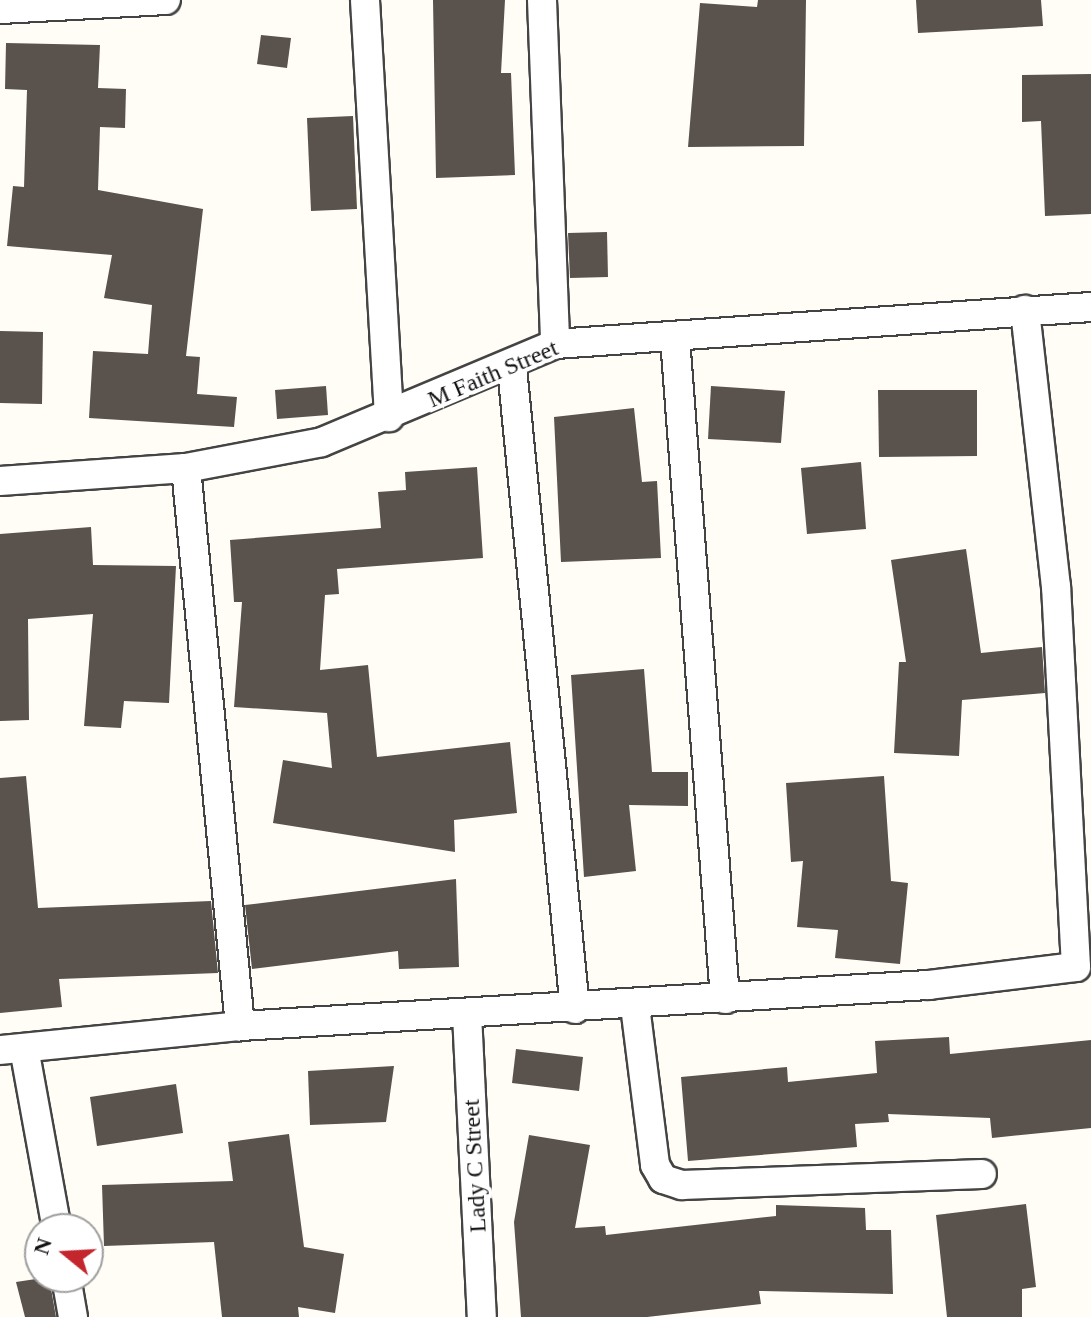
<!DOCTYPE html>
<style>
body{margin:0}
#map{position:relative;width:1091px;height:1317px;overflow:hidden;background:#fffdf5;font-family:Georgia,serif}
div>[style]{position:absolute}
.building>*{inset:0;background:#5a524d}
.roads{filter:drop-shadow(2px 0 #444) drop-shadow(-2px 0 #444) drop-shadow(0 2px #444) drop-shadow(0 -2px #444)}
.street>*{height:28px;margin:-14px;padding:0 14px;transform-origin:14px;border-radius:14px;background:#fff}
span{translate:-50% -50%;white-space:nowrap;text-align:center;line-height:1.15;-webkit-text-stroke:8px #fff;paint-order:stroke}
.street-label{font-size:24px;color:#111}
.north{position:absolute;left:24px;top:1213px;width:80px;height:80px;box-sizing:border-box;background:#fff;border:2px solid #a0a0a0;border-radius:50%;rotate:288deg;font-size:22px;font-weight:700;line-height:32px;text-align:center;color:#111}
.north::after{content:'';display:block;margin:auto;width:28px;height:36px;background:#c4262e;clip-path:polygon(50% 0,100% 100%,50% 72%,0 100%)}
</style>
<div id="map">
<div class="building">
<i style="clip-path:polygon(433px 0,505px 0,501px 73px,511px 73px,515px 175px,436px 178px)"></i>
<i style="clip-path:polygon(758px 0,806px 0,804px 146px,688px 147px,700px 3px,757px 7px)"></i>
<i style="clip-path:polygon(916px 0,1041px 0,1043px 26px,918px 33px)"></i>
<i style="clip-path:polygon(261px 35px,291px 38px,287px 68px,257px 64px)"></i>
<i style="clip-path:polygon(6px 43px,100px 45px,98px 88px,126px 89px,125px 128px,100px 127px,98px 190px,203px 209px,186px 356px,200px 357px,197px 394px,237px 397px,234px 427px,89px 418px,93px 351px,148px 354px,152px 305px,104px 298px,112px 255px,7px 246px,13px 186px,24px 187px,27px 90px,5px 89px)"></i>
<i style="clip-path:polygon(1091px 74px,1091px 214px,1045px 216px,1041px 121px,1022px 122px,1022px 75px)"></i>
<i style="clip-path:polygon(353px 116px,357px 209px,311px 211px,307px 118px)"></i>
<i style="clip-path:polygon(607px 232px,608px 277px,570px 278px,568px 233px)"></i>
<i style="clip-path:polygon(0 331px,43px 332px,42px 404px,0 403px)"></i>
<i style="clip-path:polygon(326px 386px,328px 415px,277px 419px,275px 390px)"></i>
<i style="clip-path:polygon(711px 386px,785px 391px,781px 443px,708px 439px)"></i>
<i style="clip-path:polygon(878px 390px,977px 390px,977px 456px,879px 457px)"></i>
<i style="clip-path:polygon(634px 408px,642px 482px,657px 481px,661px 558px,561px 562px,554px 417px)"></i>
<i style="clip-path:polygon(861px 462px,866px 529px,807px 534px,801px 468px)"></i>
<i style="clip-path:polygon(477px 467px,483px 558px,337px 569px,339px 594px,325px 595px,320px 670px,368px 665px,377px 757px,510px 742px,517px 813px,454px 820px,455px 852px,273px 823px,283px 760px,332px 768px,327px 713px,234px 707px,242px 602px,234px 602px,230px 540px,381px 528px,378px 492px,406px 490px,405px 472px)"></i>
<i style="clip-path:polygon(91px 527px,93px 565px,176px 566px,169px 703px,124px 701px,121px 728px,84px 726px,93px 614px,28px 619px,29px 720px,0 721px,0 534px)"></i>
<i style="clip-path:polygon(966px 549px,981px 653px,1042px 647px,1045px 693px,962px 700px,959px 756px,894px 753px,899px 662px,906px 662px,891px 560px)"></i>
<i style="clip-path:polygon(644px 669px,652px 772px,688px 772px,688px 806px,629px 805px,636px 871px,584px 877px,571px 675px)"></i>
<i style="clip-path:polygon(26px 776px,38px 908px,211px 901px,218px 973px,59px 979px,62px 1007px,0 1013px,0 778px)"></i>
<i style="clip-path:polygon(884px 776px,891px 881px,908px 883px,900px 964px,835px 958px,838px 930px,797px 927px,803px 861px,791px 862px,786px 783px)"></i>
<i style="clip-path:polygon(456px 879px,459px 967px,399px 969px,398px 951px,252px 969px,245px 905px)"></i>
<i style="clip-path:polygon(949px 1037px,950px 1054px,1091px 1040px,1091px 1128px,992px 1138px,990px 1118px,888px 1114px,889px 1122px,855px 1124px,857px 1147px,688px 1161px,681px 1077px,787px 1067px,788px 1082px,877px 1073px,875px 1041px)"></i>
<i style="clip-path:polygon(516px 1049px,583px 1057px,579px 1091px,512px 1083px)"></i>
<i style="clip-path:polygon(394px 1066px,386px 1122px,310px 1125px,308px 1071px)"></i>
<i style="clip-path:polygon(176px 1084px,183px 1133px,97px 1146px,90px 1097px)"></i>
<i style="clip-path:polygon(289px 1134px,304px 1247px,344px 1254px,335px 1313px,298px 1307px,299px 1317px,222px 1317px,214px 1242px,104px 1246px,102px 1185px,233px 1181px,228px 1142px)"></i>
<i style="clip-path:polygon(529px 1135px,590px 1145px,575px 1228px,605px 1226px,606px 1235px,776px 1216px,776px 1205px,865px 1208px,866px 1230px,891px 1230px,893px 1294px,759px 1291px,761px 1304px,647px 1317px,521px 1317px,514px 1222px)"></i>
<i style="clip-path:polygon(1026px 1204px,1036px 1287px,1022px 1289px,1022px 1317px,947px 1317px,936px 1215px)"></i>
<i style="clip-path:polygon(49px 1277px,56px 1317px,25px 1317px,16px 1282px)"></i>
</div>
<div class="roads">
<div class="street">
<i style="left:365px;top:0;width:418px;rotate:86.7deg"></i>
<i style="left:542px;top:0;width:344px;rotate:87.8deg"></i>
<i style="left:0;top:9px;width:166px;rotate:-3.1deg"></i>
<i style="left:675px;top:338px;width:663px;rotate:85.67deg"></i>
<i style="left:512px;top:368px;width:644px;rotate:84.39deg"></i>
<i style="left:186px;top:468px;width:561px;rotate:84.47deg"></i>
<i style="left:0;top:481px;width:186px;rotate:-4deg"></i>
<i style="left:186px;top:468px;width:138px;rotate:-10.8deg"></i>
<i style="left:322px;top:442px;width:253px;rotate:-22.8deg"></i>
<i style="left:555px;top:344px;width:537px;rotate:-3.95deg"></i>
<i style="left:635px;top:1006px;width:160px;rotate:82.8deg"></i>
<i style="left:655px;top:1165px;width:16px;rotate:60deg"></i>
<i style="left:663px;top:1179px;width:20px;rotate:18deg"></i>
<i style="left:682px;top:1185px;width:300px;rotate:-2.1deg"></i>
<i style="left:467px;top:1014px;width:303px;rotate:87.2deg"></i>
<i style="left:24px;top:1048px;width:184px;rotate:79.7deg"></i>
<i style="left:0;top:1050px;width:241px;rotate:-5.7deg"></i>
<i style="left:240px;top:1026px;width:690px;rotate:-3.41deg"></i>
<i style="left:929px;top:985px;width:148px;rotate:-7deg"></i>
<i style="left:1076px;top:967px;width:381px;rotate:-93deg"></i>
<i style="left:1056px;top:587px;width:279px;rotate:-96.4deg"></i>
<i style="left:66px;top:1277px;width:41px;rotate:80.1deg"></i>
</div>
</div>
<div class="street-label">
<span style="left:493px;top:374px;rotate:-23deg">M Faith Street</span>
<span style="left:475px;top:1166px;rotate:-93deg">Lady C Street</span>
</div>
<div class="north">N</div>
</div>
